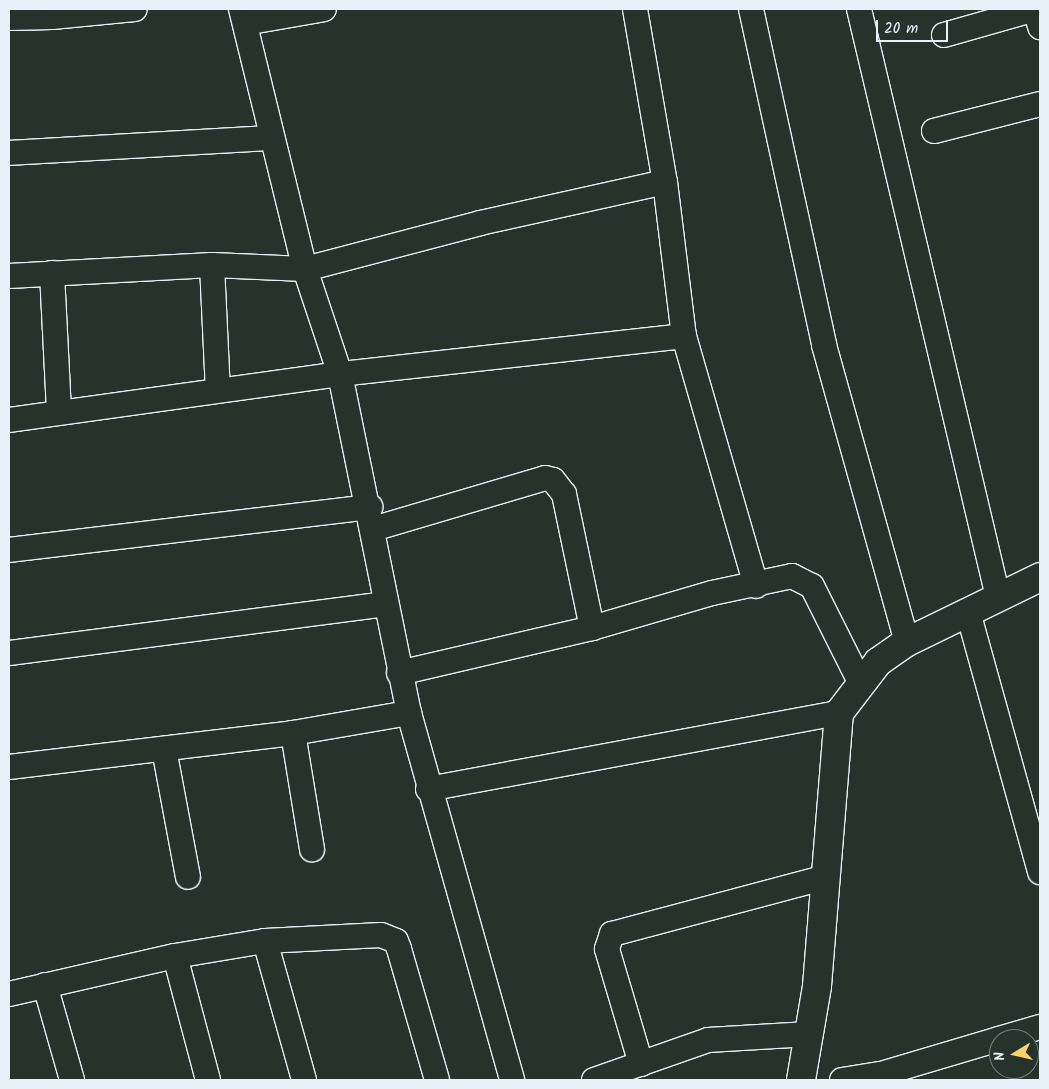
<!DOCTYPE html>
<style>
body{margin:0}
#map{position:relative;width:1049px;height:1089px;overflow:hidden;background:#26332d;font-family:Kalam,sans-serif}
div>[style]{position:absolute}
.roads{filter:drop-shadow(1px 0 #e8f1f8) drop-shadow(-1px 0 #e8f1f8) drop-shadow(0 1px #e8f1f8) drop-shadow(0 -1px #e8f1f8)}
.minor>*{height:24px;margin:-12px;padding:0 12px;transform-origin:12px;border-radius:12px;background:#26332d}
.major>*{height:28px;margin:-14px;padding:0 14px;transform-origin:14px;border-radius:14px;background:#26332d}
span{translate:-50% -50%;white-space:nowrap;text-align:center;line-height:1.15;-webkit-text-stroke:4.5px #26332d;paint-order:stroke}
.frame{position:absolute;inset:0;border:10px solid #e8f1f8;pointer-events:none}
.north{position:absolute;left:989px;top:1029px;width:50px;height:50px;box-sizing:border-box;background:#26332d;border:1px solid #747f7e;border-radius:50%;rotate:261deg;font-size:14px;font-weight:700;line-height:20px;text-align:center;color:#e8f1f8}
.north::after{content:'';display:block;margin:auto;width:18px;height:22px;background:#ffd166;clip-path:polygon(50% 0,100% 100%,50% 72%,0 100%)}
.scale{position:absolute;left:876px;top:20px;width:72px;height:22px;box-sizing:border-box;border:2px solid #e8f1f8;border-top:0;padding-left:6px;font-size:15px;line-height:18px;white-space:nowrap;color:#e8f1f8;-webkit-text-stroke:4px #26332d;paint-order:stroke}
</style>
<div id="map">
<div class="roads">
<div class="minor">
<i style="left:241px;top:9px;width:268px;rotate:76.2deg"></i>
<i style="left:305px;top:269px;width:111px;rotate:71.6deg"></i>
<i style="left:340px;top:374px;width:346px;rotate:78.5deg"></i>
<i style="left:409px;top:713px;width:381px;rotate:74.3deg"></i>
<i style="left:635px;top:9px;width:176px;rotate:80.2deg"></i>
<i style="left:665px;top:182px;width:155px;rotate:83deg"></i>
<i style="left:684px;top:336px;width:260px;rotate:73.9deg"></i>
<i style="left:751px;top:9px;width:344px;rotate:77.7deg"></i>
<i style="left:824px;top:345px;width:308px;rotate:74.4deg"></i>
<i style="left:859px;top:9px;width:604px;rotate:76.7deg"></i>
<i style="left:9px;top:18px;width:43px;rotate:-1.3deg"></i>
<i style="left:52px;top:17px;width:83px;rotate:-5.5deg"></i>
<i style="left:245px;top:23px;width:80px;rotate:-10deg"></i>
<i style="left:944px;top:35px;width:95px;rotate:-15.9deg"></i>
<i style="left:1035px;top:9px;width:19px;rotate:74deg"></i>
<i style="left:934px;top:131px;width:109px;rotate:-14.3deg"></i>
<i style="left:9px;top:153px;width:262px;rotate:-3.3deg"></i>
<i style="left:212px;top:265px;width:125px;rotate:87.3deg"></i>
<i style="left:52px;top:273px;width:138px;rotate:87.1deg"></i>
<i style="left:9px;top:276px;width:203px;rotate:-3.1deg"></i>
<i style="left:212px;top:265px;width:93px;rotate:2.5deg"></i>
<i style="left:305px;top:269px;width:181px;rotate:-14.7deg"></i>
<i style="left:480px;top:223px;width:189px;rotate:-12.5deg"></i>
<i style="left:9px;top:420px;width:334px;rotate:-7.9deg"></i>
<i style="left:340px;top:374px;width:346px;rotate:-6.3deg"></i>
<i style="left:373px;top:529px;width:179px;rotate:-16.5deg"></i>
<i style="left:545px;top:478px;width:8px;rotate:14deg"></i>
<i style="left:553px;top:480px;width:18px;rotate:52deg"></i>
<i style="left:564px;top:494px;width:137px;rotate:78.2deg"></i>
<i style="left:9px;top:550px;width:364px;rotate:-6.8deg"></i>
<i style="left:968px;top:612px;width:270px;rotate:74.5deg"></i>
<i style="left:9px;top:653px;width:378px;rotate:-7.4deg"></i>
<i style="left:399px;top:673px;width:198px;rotate:-13.1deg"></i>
<i style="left:592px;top:628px;width:125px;rotate:-16.3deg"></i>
<i style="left:712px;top:593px;width:82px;rotate:-12deg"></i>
<i style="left:792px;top:576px;width:22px;rotate:27deg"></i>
<i style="left:812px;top:586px;width:110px;rotate:63.4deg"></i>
<i style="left:293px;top:733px;width:118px;rotate:80.7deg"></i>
<i style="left:164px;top:749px;width:130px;rotate:79.4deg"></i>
<i style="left:9px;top:767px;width:286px;rotate:-6.8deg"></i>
<i style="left:293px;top:733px;width:118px;rotate:-9.8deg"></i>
<i style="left:428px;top:789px;width:418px;rotate:-10.5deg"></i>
<i style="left:265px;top:941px;width:144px;rotate:74.3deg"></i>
<i style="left:175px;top:956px;width:128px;rotate:75.1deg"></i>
<i style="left:45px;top:985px;width:99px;rotate:74.1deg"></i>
<i style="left:9px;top:994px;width:170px;rotate:-12.9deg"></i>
<i style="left:175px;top:956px;width:91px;rotate:-9.5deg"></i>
<i style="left:265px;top:941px;width:116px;rotate:-3deg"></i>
<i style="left:381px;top:935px;width:16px;rotate:22deg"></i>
<i style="left:396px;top:941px;width:9px;rotate:69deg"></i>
<i style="left:399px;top:949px;width:136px;rotate:73.8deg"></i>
<i style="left:999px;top:1039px;width:43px;rotate:-16.3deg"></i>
<i style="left:641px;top:1064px;width:120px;rotate:-106.5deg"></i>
<i style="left:607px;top:949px;width:16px;rotate:-72deg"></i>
<i style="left:612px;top:934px;width:221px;rotate:-14.9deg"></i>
<i style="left:594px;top:1080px;width:121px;rotate:-19.3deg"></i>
<i style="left:708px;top:1040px;width:101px;rotate:-3.4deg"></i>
<i style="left:842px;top:1080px;width:39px;rotate:-9deg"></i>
<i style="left:881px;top:1074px;width:123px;rotate:-16.5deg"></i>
</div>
<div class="major">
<i style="left:801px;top:1080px;width:95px;rotate:-80.3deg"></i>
<i style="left:817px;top:986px;width:274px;rotate:-85.4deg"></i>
<i style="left:839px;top:713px;width:64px;rotate:-52.6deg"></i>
<i style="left:878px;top:662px;width:35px;rotate:-35deg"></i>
<i style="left:907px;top:642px;width:148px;rotate:-26deg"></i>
</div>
</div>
<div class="frame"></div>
<div class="north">N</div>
<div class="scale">20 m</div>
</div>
